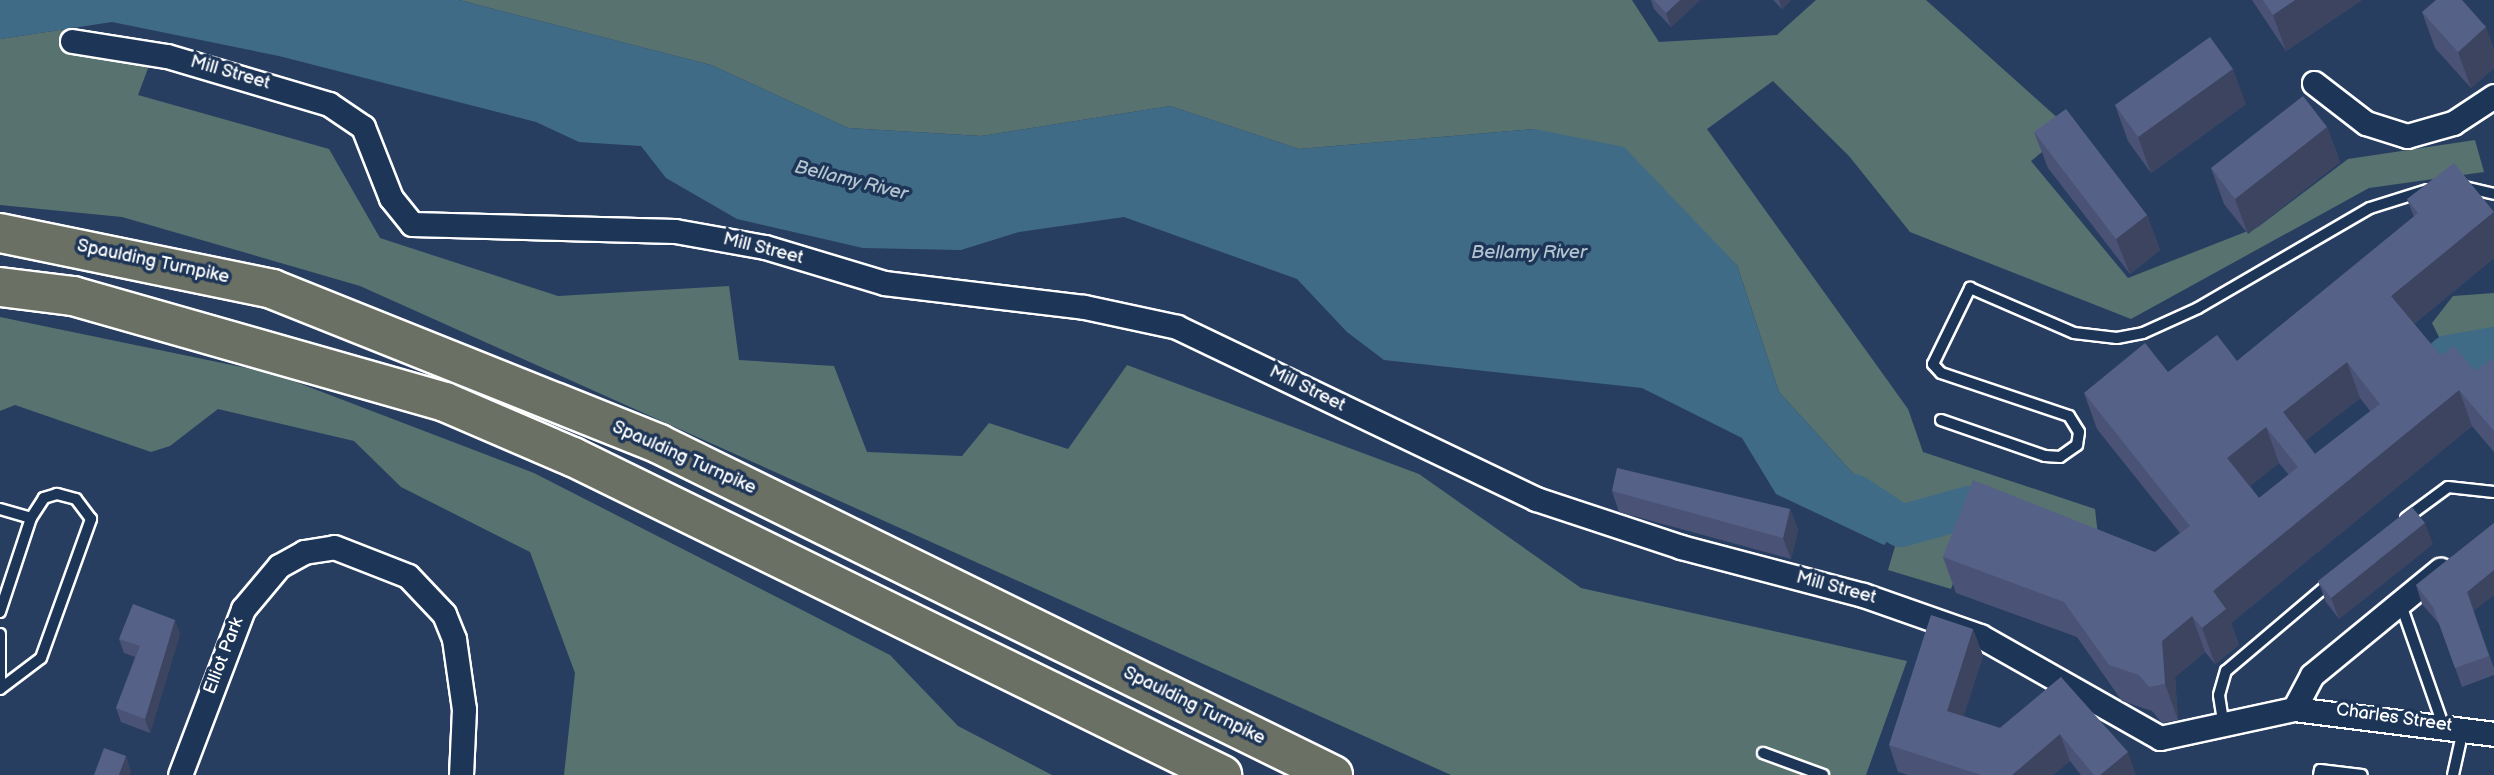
<!DOCTYPE html>
<style>
body{margin:0}
#map{position:relative;width:2494px;height:775px;overflow:hidden;background:#283e61;font-family:"Balsamiq Sans",sans-serif}
div>[style]{position:absolute}
.green>*{inset:0;background:#57726f}
.water>*{inset:0;background:#406b86}
.river>*{height:42px;margin:-21px;padding:0 21px;transform-origin:21px;border-radius:21px;background:#406b86}
.roads{filter:drop-shadow(2px 0 #fff) drop-shadow(-2px 0 #fff) drop-shadow(0 2px #fff) drop-shadow(0 -2px #fff)}
.lane>*{height:10px;margin:-5px;padding:0 5px;transform-origin:5px;border-radius:5px;background:#1d3557}
.street>*{height:23px;margin:-11.5px;padding:0 11.5px;transform-origin:11.5px;border-radius:11.5px;background:#1d3557}
.highway>*{height:38px;margin:-19px;padding:0 19px;transform-origin:19px;border-radius:19px;background:#6b7065}
.wall>*{inset:0;background:#4a5375}
.shaded-wall>*{inset:0;background:#3c445f}
.building>*{inset:0;background:#566188}
span{translate:-50% -50%;white-space:nowrap;text-align:center;line-height:1.15;-webkit-text-stroke:7px #1d3557;paint-order:stroke}
.street-label{font-size:18px;color:#fff}
.water-label{font-size:19px;color:#b3c4cf;font-style:italic}
</style>
<div id="map">
<div class="green">
<i style="clip-path:polygon(459px 0,1632px 0,1659px 42px,1777px 35px,1816px 0,1926px 0,2070px 129px,2031px 161px,2128px 278px,2258px 227px,2348px 159px,2475px 140px,2484px 172px,2369px 188px,2131px 319px,1910px 232px,1849px 156px,1773px 81px,1707px 129px,1908px 409px,1923px 452px,2095px 509px,2100px 553px,1981px 508px,1951px 589px,1888px 570px,1901px 526px,1779px 392px,1737px 265px,1534px 129px,1299px 149px,1170px 106px,981px 136px,848px 128px,711px 65px)"></i>
<i style="clip-path:polygon(66px 29px,60px 45px,150px 63px,138px 95px,329px 149px,380px 238px,558px 296px,729px 286px,739px 360px,834px 366px,867px 452px,962px 456px,989px 423px,1068px 449px,1127px 365px,1419px 474px,1581px 588px,1907px 661px,1866px 775px,1451px 775px,360px 286px,122px 217px,0 205px,0 39px)"></i>
<i style="clip-path:polygon(2494px 293px,2494px 383px,2457px 373px,2432px 323px,2453px 296px)"></i>
<i style="clip-path:polygon(0 317px,275px 374px,534px 473px,890px 655px,958px 726px,1052px 775px,564px 775px,575px 673px,530px 552px,401px 487px,354px 441px,218px 409px,170px 446px,151px 452px,15px 405px,0 411px)"></i>
</div>
<div class="water">
<i style="clip-path:polygon(0 0,459px 0,711px 65px,848px 128px,981px 136px,1170px 106px,1299px 149px,1534px 129px,1624px 147px,1737px 265px,1779px 392px,1901px 526px,1884px 545px,1776px 494px,1742px 438px,1642px 388px,1384px 360px,1347px 332px,1297px 279px,1124px 217px,1019px 232px,961px 250px,863px 248px,737px 219px,666px 178px,641px 146px,579px 142px,536px 122px,279px 56px,112px 22px,0 39px)"></i>
</div>
<div class="river">
<i style="left:2435px;top:368px;width:18px;rotate:-41deg"></i>
<i style="left:2449px;top:356px;width:46px;rotate:-10.1deg"></i>
<i style="left:1854px;top:495px;width:56px;rotate:33.4deg"></i>
<i style="left:1901px;top:526px;width:71px;rotate:-15.6deg"></i>
<i style="left:1969px;top:507px;width:51px;rotate:18.4deg"></i>
</div>
<div class="roads">
<div class="lane">
<i style="left:2460px;top:186px;width:35px;rotate:13deg"></i>
<i style="left:1941px;top:420px;width:110px;rotate:19.1deg"></i>
<i style="left:2045px;top:456px;width:15px;rotate:4deg"></i>
<i style="left:2060px;top:457px;width:21px;rotate:-35deg"></i>
<i style="left:2077px;top:445px;width:13px;rotate:-81deg"></i>
<i style="left:2079px;top:432px;width:19px;rotate:-122deg"></i>
<i style="left:2069px;top:416px;width:135px;rotate:-161.4deg"></i>
<i style="left:1941px;top:373px;width:12px;rotate:-132deg"></i>
<i style="left:1933px;top:364px;width:85px;rotate:-64deg"></i>
<i style="left:1970px;top:288px;width:113px;rotate:23.4deg"></i>
<i style="left:2074px;top:333px;width:43px;rotate:6.6deg"></i>
<i style="left:2117px;top:338px;width:26px;rotate:-11deg"></i>
<i style="left:2143px;top:333px;width:60px;rotate:-24.4deg"></i>
<i style="left:2198px;top:308px;width:199px;rotate:-30.2deg"></i>
<i style="left:2370px;top:208px;width:60px;rotate:-17.5deg"></i>
<i style="left:0;top:509px;width:32px;rotate:16deg"></i>
<i style="left:31px;top:518px;width:99px;rotate:108.3deg"></i>
<i style="left:2406px;top:518px;width:52px;rotate:-36.4deg"></i>
<i style="left:2448px;top:487px;width:46px;rotate:6.2deg"></i>
<i style="left:2400px;top:602px;width:130px;rotate:70.7deg"></i>
<i style="left:0;top:634px;width:55px;rotate:90deg"></i>
<i style="left:0;top:689px;width:51px;rotate:-37.1deg"></i>
<i style="left:41px;top:658px;width:148px;rotate:-70.2deg"></i>
<i style="left:91px;top:519px;width:25px;rotate:-127deg"></i>
<i style="left:76px;top:499px;width:20px;rotate:-165deg"></i>
<i style="left:57px;top:494px;width:14px;rotate:163deg"></i>
<i style="left:44px;top:498px;width:24px;rotate:123deg"></i>
<i style="left:2224px;top:727px;width:32px;rotate:-99deg"></i>
<i style="left:2219px;top:695px;width:25px;rotate:-74deg"></i>
<i style="left:2226px;top:671px;width:139px;rotate:-40.3deg"></i>
<i style="left:1763px;top:753px;width:64px;rotate:20.1deg"></i>
<i style="left:2319px;top:775px;width:5px;rotate:-79deg"></i>
<i style="left:2320px;top:770px;width:42px;rotate:6.8deg"></i>
<i style="left:2453px;top:775px;width:46px;rotate:-77.5deg"></i>
</div>
<div class="street">
<i style="left:72px;top:41px;width:96px;rotate:9deg"></i>
<i style="left:167px;top:56px;width:169px;rotate:16.5deg"></i>
<i style="left:329px;top:104px;width:41px;rotate:34.1deg"></i>
<i style="left:363px;top:127px;width:76px;rotate:68.5deg"></i>
<i style="left:391px;top:198px;width:33px;rotate:51deg"></i>
<i style="left:412px;top:224px;width:263px;rotate:1.5deg"></i>
<i style="left:675px;top:231px;width:91px;rotate:10.1deg"></i>
<i style="left:765px;top:247px;width:124px;rotate:16.8deg"></i>
<i style="left:884px;top:283px;width:201px;rotate:6.8deg"></i>
<i style="left:1084px;top:307px;width:95px;rotate:12.1deg"></i>
<i style="left:1177px;top:327px;width:398px;rotate:25.6deg"></i>
<i style="left:1536px;top:499px;width:153px;rotate:18.3deg"></i>
<i style="left:1681px;top:547px;width:188px;rotate:14.8deg"></i>
<i style="left:1863px;top:595px;width:124px;rotate:19.3deg"></i>
<i style="left:1980px;top:636px;width:207px;rotate:29.5deg"></i>
<i style="left:2160px;top:738px;width:137px;rotate:-12.2deg"></i>
<i style="left:2294px;top:709px;width:38px;rotate:-62deg"></i>
<i style="left:2312px;top:675px;width:166px;rotate:-39.4deg"></i>
<i style="left:2314px;top:83px;width:66px;rotate:37.6deg"></i>
<i style="left:2366px;top:123px;width:43px;rotate:17.6deg"></i>
<i style="left:2407px;top:136px;width:48px;rotate:-15.8deg"></i>
<i style="left:2453px;top:123px;width:49px;rotate:-33.4deg"></i>
<i style="left:2294px;top:709px;width:202px;rotate:7.1deg"></i>
<i style="left:180px;top:775px;width:178px;rotate:-69.2deg"></i>
<i style="left:243px;top:609px;width:56px;rotate:-50.1deg"></i>
<i style="left:279px;top:566px;width:29px;rotate:-29deg"></i>
<i style="left:304px;top:552px;width:30px;rotate:-9deg"></i>
<i style="left:334px;top:547px;width:79px;rotate:21.4deg"></i>
<i style="left:408px;top:576px;width:52px;rotate:46.5deg"></i>
<i style="left:444px;top:614px;width:27px;rotate:68deg"></i>
<i style="left:454px;top:639px;width:71px;rotate:81.9deg"></i>
<i style="left:464px;top:709px;width:66px;rotate:92.6deg"></i>
</div>
<div class="highway">
<i style="left:0;top:233px;width:278px;rotate:11.6deg"></i>
<i style="left:272px;top:289px;width:417px;rotate:21.8deg"></i>
<i style="left:659px;top:444px;width:751px;rotate:26.16deg"></i>
<i style="left:0;top:287px;width:74px;rotate:7deg"></i>
<i style="left:73px;top:296px;width:387px;rotate:15.9deg"></i>
<i style="left:445px;top:402px;width:139px;rotate:23.3deg"></i>
<i style="left:573px;top:457px;width:723px;rotate:26.1deg"></i>
</div>
</div>
<div class="wall">
<i style="clip-path:polygon(1651px 0,1700px 0,1671px 27px,1654px 9px)"></i>
<i style="clip-path:polygon(1773px 0,1791px 0,1782px 9px)"></i>
<i style="clip-path:polygon(2252px 0,2362px 0,2286px 51px)"></i>
<i style="clip-path:polygon(2422px 12px,2494px 49px,2494px 68px,2471px 88px,2435px 48px)"></i>
<i style="clip-path:polygon(2246px 104px,2151px 173px,2128px 141px,2115px 105px)"></i>
<i style="clip-path:polygon(2327px 127px,2340px 162px,2248px 234px,2224px 204px,2211px 168px)"></i>
<i style="clip-path:polygon(2034px 132px,2147px 215px,2160px 250px,2130px 274px,2048px 168px)"></i>
<i style="clip-path:polygon(evenodd,2407px 199px,2494px 258px,2414px 324px,2441px 356px,2475px 371px,2494px 362px,2494px 452px,2472px 426px,2231px 623px,2239px 645px,2215px 664px,2205px 652px,2175px 677px,2178px 720px,2162px 723px,2152px 711px,2122px 701px,2077px 637px,1956px 593px,1943px 557px,2155px 552px,2180px 533px,2097px 429px,2084px 393px,2168px 372px,2237px 361px,2414px 217px,2407px 199px,2360px 398px,2370px 411px,2315px 454px,2305px 441px,2360px 398px,2407px 199px,2279px 463px,2289px 475px,2259px 498px,2250px 486px,2279px 463px)"></i>
<i style="clip-path:polygon(1612px 491px,1790px 509px,1798px 530px,1791px 559px,1619px 512px)"></i>
<i style="clip-path:polygon(2494px 523px,2494px 595px,2473px 611px,2494px 668px,2494px 675px,2462px 687px,2440px 625px,2422px 604px,2416px 585px)"></i>
<i style="clip-path:polygon(2433px 544px,2339px 619px,2326px 602px,2318px 581px)"></i>
<i style="clip-path:polygon(1973px 629px,1983px 656px,1963px 716px,2000px 728px,2061px 677px,2136px 775px,2081px 775px,2070px 761px,2053px 775px,1908px 775px,1898px 772px,1889px 745px)"></i>
<i style="clip-path:polygon(180px 634px,150px 733px,121px 722px,116px 708px,135px 657px,124px 653px,119px 639px)"></i>
</div>
<div class="shaded-wall">
<i style="clip-path:polygon(1680px 0,1700px 0,1671px 27px,1666px 13px)"></i>
<i style="clip-path:polygon(1779px 0,1791px 0,1782px 9px)"></i>
<i style="clip-path:polygon(2295px 0,2362px 0,2286px 51px,2273px 15px)"></i>
<i style="clip-path:polygon(2486px 27px,2494px 49px,2494px 68px,2471px 88px,2458px 52px)"></i>
<i style="clip-path:polygon(2233px 69px,2246px 104px,2151px 173px,2138px 137px)"></i>
<i style="clip-path:polygon(2327px 127px,2340px 162px,2248px 234px,2235px 199px)"></i>
<i style="clip-path:polygon(2494px 212px,2494px 258px,2404px 332px,2391px 296px)"></i>
<i style="clip-path:polygon(2147px 215px,2160px 250px,2130px 274px,2116px 239px)"></i>
<i style="clip-path:polygon(2347px 362px,2360px 398px,2296px 448px,2283px 412px)"></i>
<i style="clip-path:polygon(2459px 390px,2472px 426px,2231px 623px,2239px 645px,2215px 664px,2202px 628px,2213px 591px)"></i>
<i style="clip-path:polygon(2266px 427px,2279px 463px,2240px 494px,2227px 458px)"></i>
<i style="clip-path:polygon(1790px 509px,1798px 530px,1791px 559px,1783px 538px)"></i>
<i style="clip-path:polygon(2425px 523px,2433px 544px,2339px 619px,2331px 598px)"></i>
<i style="clip-path:polygon(2494px 570px,2494px 595px,2473px 611px,2494px 668px,2467px 592px)"></i>
<i style="clip-path:polygon(2192px 616px,2205px 652px,2175px 677px,2178px 720px,2165px 684px,2162px 641px)"></i>
<i style="clip-path:polygon(175px 620px,180px 634px,150px 733px,145px 719px)"></i>
<i style="clip-path:polygon(1973px 629px,1983px 656px,1957px 738px,1947px 711px)"></i>
<i style="clip-path:polygon(2060px 734px,2070px 761px,2053px 775px,2012px 775px)"></i>
<i style="clip-path:polygon(2128px 752px,2136px 775px,2100px 775px)"></i>
<i style="clip-path:polygon(126px 756px,131px 771px,130px 775px,119px 775px)"></i>
</div>
<div class="building">
<i style="clip-path:polygon(1654px 0,1680px 0,1666px 13px)"></i>
<i style="clip-path:polygon(2263px 0,2295px 0,2273px 15px)"></i>
<i style="clip-path:polygon(2436px 0,2462px 0,2486px 27px,2458px 52px,2422px 12px)"></i>
<i style="clip-path:polygon(2210px 37px,2233px 69px,2138px 137px,2115px 105px)"></i>
<i style="clip-path:polygon(2303px 96px,2327px 127px,2235px 199px,2211px 168px)"></i>
<i style="clip-path:polygon(2066px 109px,2147px 215px,2116px 239px,2034px 132px)"></i>
<i style="clip-path:polygon(evenodd,2454px 163px,2494px 212px,2391px 296px,2441px 356px,2454px 346px,2475px 371px,2491px 359px,2494px 362px,2494px 431px,2459px 390px,2213px 591px,2226px 609px,2202px 628px,2192px 616px,2162px 641px,2165px 684px,2149px 687px,2139px 675px,2109px 665px,2064px 602px,1943px 557px,1973px 480px,2155px 552px,2190px 526px,2084px 393px,2145px 343px,2168px 372px,2217px 335px,2237px 361px,2418px 213px,2407px 199px,2454px 163px,2347px 362px,2380px 404px,2315px 454px,2283px 412px,2347px 362px,2454px 163px,2266px 427px,2298px 467px,2259px 498px,2227px 458px,2266px 427px)"></i>
<i style="clip-path:polygon(1617px 468px,1790px 509px,1783px 538px,1612px 491px)"></i>
<i style="clip-path:polygon(2412px 507px,2425px 523px,2331px 598px,2318px 581px)"></i>
<i style="clip-path:polygon(2494px 523px,2494px 570px,2467px 592px,2489px 656px,2455px 668px,2433px 607px,2416px 585px)"></i>
<i style="clip-path:polygon(133px 604px,175px 620px,145px 719px,116px 708px,140px 646px,119px 639px)"></i>
<i style="clip-path:polygon(1931px 615px,1973px 629px,1947px 711px,2000px 728px,2061px 677px,2128px 752px,2100px 775px,2094px 775px,2060px 734px,2012px 775px,1981px 775px,1889px 745px)"></i>
<i style="clip-path:polygon(104px 748px,126px 756px,119px 775px,94px 775px)"></i>
</div>
<div class="street-label">
<span style="left:230px;top:73px;rotate:16deg">Mill Street</span>
<span style="left:763px;top:249px;rotate:14deg">Mill Street</span>
<span style="left:153px;top:262px;rotate:12deg">Spaulding Turnpike</span>
<span style="left:1307px;top:389px;rotate:26deg">Mill Street</span>
<span style="left:684px;top:458px;rotate:24deg">Spaulding Turnpike</span>
<span style="left:1836px;top:588px;rotate:15deg">Mill Street</span>
<span style="left:224px;top:656px;rotate:-69deg">Elliot Park</span>
<span style="left:1194px;top:706px;rotate:26deg">Spaulding Turnpike</span>
<span style="left:2394px;top:718px;rotate:8deg">Charles Street</span>
</div>
<div class="water-label">
<span style="left:851px;top:181px;rotate:14deg">Bellamy River</span>
<span style="left:1529px;top:253px">Bellamy River</span>
</div>
</div>
